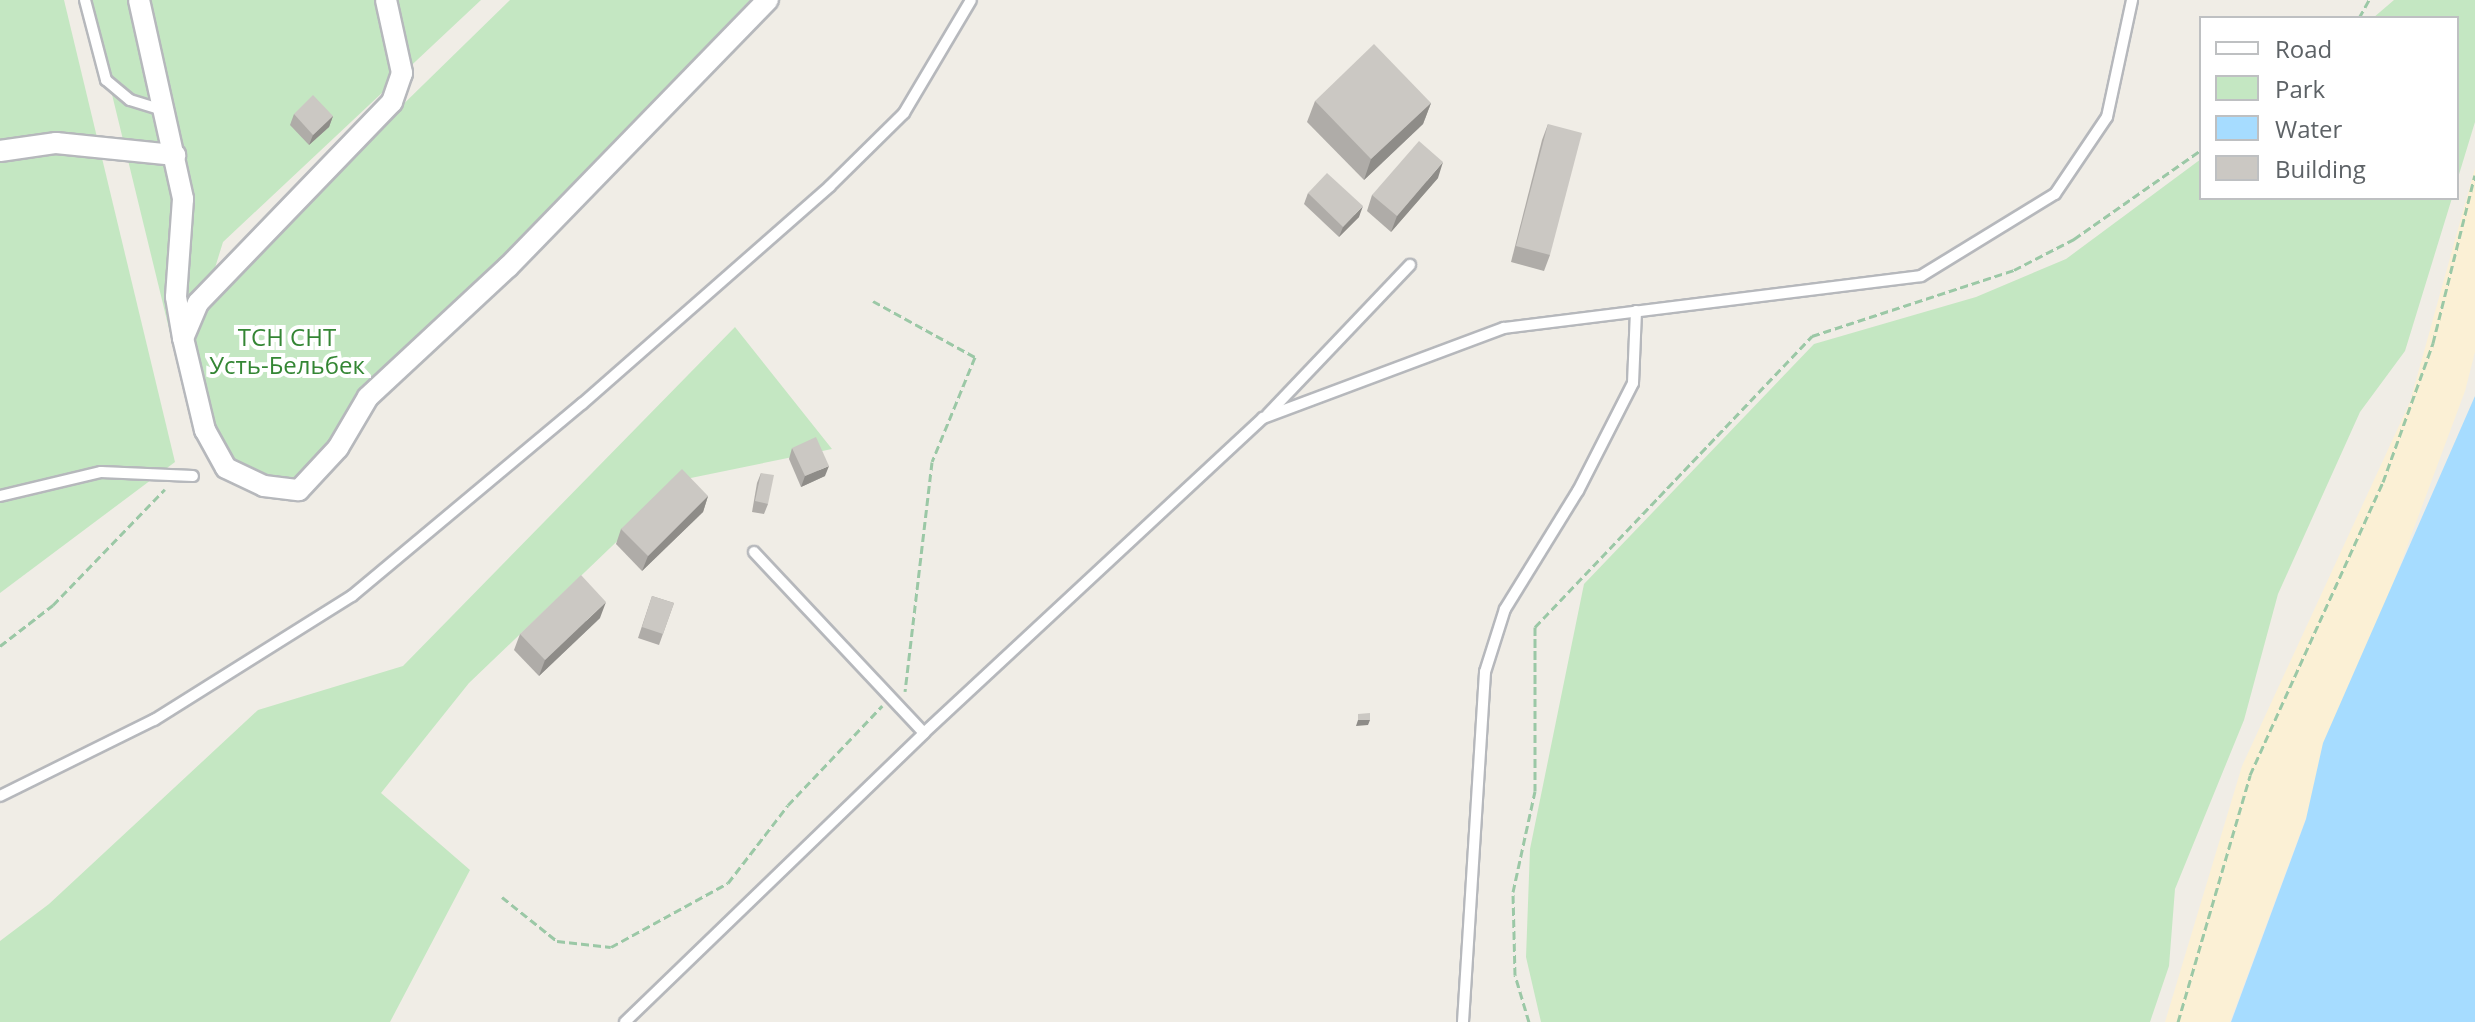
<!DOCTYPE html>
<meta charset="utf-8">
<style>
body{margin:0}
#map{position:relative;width:2475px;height:1022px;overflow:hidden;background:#f0ede6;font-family:"Open Sans",sans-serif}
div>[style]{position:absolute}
.green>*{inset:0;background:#c4e7c2}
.sand>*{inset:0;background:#fbf0d5}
.water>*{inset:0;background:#a6dcff}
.path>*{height:3px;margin-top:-1.5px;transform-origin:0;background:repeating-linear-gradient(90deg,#9bc8a6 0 8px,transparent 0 12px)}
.roads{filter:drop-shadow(2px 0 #b6b8bc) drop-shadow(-2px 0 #b6b8bc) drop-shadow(0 2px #b6b8bc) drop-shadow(0 -2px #b6b8bc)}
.lane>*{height:10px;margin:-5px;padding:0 5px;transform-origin:5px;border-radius:5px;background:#fff}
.street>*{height:20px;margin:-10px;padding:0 10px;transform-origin:10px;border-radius:10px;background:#fff}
.wall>*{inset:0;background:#afaca8}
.shaded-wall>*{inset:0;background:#8e8c88}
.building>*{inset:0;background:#cbc8c3}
span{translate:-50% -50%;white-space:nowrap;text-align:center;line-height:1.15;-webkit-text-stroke:8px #fff;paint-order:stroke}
.park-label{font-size:24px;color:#348634}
.legend{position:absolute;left:2199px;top:16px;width:260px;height:184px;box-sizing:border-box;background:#fff;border:2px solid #bec0c2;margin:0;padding:10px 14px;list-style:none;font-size:24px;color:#5d6266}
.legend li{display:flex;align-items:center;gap:16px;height:40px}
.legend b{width:40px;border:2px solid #bec0c2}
</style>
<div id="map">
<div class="green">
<i style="clip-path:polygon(0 0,64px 0,175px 462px,0 593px)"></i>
<i style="clip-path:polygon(89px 0,481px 0,223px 242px,206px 297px,510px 0,750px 0,507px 254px,298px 484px,267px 482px,230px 467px,209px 429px,189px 352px,181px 378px)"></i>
<i style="clip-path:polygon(2394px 0,2475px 0,2475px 122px,2457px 181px,2457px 18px,2373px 18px)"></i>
<i style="clip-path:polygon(2201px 159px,2201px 198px,2452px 198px,2405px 351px,2360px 412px,2278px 594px,2244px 720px,2175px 889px,2169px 966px,2150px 1022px,1541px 1022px,1526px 957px,1530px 849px,1584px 584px,1814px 344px,1976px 297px,2066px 259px)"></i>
<i style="clip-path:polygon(735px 327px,832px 449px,681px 480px,469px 683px,381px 793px,470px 870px,390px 1022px,0 1022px,0 941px,49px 904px,258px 710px,403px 666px)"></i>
</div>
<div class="sand">
<i style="clip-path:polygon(2475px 168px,2475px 352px,2465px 391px,2230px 1022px,2165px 1022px,2242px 766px,2410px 402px)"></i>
</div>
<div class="water">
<i style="clip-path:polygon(2475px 396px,2475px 1022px,2231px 1022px,2306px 819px,2323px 743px)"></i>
</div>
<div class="path">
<i style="left:2359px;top:18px;width:21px;rotate:-61deg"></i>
<i style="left:873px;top:301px;width:116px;rotate:28.8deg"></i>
<i style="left:975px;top:357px;width:113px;rotate:112.3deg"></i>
<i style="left:932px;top:462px;width:231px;rotate:96.7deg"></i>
<i style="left:0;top:646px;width:67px;rotate:-37.7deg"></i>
<i style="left:53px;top:605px;width:161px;rotate:-46deg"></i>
<i style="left:502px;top:897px;width:70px;rotate:38.7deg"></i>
<i style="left:557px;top:941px;width:54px;rotate:6.3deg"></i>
<i style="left:611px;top:947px;width:133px;rotate:-28.7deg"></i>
<i style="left:728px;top:883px;width:98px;rotate:-52.4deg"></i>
<i style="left:788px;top:805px;width:137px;rotate:-46.5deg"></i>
<i style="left:1529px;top:1022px;width:49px;rotate:-106.6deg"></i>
<i style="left:1515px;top:975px;width:83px;rotate:-91.4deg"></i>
<i style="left:1513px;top:892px;width:103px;rotate:-77.7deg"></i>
<i style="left:1535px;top:791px;width:164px;rotate:-90deg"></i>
<i style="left:1535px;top:627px;width:402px;rotate:-46.4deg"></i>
<i style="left:1812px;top:336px;width:213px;rotate:-18.1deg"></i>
<i style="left:2014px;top:270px;width:68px;rotate:-27.3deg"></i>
<i style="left:2074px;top:239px;width:155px;rotate:-35deg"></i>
<i style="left:2178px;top:1022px;width:257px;rotate:-73.7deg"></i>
<i style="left:2250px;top:775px;width:322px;rotate:-65.6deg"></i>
<i style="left:2383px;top:482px;width:148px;rotate:-70.2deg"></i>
<i style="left:2433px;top:343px;width:173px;rotate:-76deg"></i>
</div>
<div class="roads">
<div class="lane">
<i style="left:85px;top:0;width:83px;rotate:75.3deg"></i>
<i style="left:106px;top:80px;width:31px;rotate:40deg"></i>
<i style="left:130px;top:100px;width:34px;rotate:17deg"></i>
<i style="left:1268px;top:414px;width:206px;rotate:-46.4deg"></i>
<i style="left:0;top:496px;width:104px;rotate:-13.4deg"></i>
<i style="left:101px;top:472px;width:92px;rotate:2.5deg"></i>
<i style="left:754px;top:552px;width:248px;rotate:46.8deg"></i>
<i style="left:0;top:796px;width:172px;rotate:-26.3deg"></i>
<i style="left:154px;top:720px;width:234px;rotate:-32.1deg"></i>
<i style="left:352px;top:596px;width:300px;rotate:-39.9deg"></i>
<i style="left:582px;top:404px;width:330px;rotate:-41.3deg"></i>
<i style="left:830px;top:186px;width:104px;rotate:-44.6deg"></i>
<i style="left:904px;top:113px;width:131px;rotate:-59.3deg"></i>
<i style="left:625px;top:1022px;width:416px;rotate:-44deg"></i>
<i style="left:924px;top:733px;width:463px;rotate:-42.9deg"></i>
<i style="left:1263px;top:418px;width:257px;rotate:-20.5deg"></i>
<i style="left:1504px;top:328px;width:420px;rotate:-7.1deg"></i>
<i style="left:1921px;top:276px;width:157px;rotate:-31.5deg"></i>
<i style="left:2055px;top:194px;width:93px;rotate:-56deg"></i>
<i style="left:2107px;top:117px;width:120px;rotate:-77.9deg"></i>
<i style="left:1463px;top:1022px;width:351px;rotate:-86.4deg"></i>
<i style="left:1485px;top:672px;width:66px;rotate:-72.4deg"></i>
<i style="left:1505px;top:609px;width:139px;rotate:-58.3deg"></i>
<i style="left:1578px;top:491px;width:121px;rotate:-63deg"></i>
<i style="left:1633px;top:383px;width:72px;rotate:-87.6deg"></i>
</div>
<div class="street">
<i style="left:139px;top:0;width:204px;rotate:77.5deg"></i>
<i style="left:183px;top:199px;width:98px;rotate:94.1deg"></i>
<i style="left:176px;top:297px;width:42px;rotate:80.3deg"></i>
<i style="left:386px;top:0;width:75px;rotate:77.6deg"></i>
<i style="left:402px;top:73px;width:31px;rotate:109deg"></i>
<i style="left:392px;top:102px;width:279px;rotate:134deg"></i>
<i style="left:198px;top:303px;width:38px;rotate:113deg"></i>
<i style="left:183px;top:338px;width:95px;rotate:76.6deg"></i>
<i style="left:205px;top:430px;width:43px;rotate:61.1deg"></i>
<i style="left:226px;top:468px;width:42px;rotate:25.3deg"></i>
<i style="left:264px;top:486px;width:35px;rotate:7deg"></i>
<i style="left:299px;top:490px;width:57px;rotate:-47.1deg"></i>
<i style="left:338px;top:448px;width:59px;rotate:-59.5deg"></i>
<i style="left:368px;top:397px;width:191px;rotate:-42.9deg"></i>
<i style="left:508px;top:267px;width:373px;rotate:-45.8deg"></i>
<i style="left:0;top:151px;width:57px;rotate:-8.1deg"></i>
<i style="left:56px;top:143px;width:120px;rotate:5.8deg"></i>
</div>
</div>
<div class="wall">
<i style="clip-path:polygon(1315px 101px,1431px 103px,1423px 124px,1364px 180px,1307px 122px)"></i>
<i style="clip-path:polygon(294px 114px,333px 116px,329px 127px,309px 145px,290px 125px)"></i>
<i style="clip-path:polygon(1548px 124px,1550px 255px,1544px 271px,1511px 262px,1542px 140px)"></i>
<i style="clip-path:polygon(1438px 178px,1391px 232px,1367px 211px,1372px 195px)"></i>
<i style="clip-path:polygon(1308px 193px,1359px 217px,1339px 237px,1304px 204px)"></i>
<i style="clip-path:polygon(792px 448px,825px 476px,801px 487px,789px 459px)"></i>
<i style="clip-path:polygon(761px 473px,768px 504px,764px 514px,752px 512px,757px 483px)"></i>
<i style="clip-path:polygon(708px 496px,703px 512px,642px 571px,616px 544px,621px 529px)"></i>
<i style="clip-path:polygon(652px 596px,674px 603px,659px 645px,638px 638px)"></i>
<i style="clip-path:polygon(600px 618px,539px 676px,514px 650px,520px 634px)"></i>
</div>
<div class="shaded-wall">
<i style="clip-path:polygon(1431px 103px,1423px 124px,1364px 180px,1371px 159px)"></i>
<i style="clip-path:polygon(333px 116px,329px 127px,309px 145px,313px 135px)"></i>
<i style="clip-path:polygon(1443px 162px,1438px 178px,1391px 232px,1397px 216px)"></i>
<i style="clip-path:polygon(1363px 206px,1359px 217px,1339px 237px,1343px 227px)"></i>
<i style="clip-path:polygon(829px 466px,825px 476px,801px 487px,805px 476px)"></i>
<i style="clip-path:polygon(708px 496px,703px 512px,642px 571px,648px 556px)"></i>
<i style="clip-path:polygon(606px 602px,600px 618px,539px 676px,545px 660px)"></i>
<i style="clip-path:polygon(1358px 720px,1370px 720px,1368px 725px,1356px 726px)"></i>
</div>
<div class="building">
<i style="clip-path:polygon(1374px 44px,1431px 103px,1371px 159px,1315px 101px)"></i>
<i style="clip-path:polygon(313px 95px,333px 116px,313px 135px,294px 114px)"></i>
<i style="clip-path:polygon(1548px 124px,1582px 133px,1550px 255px,1516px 246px)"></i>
<i style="clip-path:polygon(1419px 141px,1443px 162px,1397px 216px,1372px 195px)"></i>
<i style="clip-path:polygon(1327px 173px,1363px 206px,1343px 227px,1308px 193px)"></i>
<i style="clip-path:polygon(816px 437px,829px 466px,805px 476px,792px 448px)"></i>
<i style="clip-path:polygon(682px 469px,708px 496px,648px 556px,621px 529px)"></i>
<i style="clip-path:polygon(761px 473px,774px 475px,768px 504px,755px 501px)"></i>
<i style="clip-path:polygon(581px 575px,606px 602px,545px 660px,520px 634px)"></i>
<i style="clip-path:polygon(652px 596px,674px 603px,663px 634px,642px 627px)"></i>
<i style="clip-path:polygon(1370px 713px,1370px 720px,1358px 720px,1358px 714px)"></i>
</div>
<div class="park-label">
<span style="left:287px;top:351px">ТСН СНТ<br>Усть-Бельбек</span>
</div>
<ul class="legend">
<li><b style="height:10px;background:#fff"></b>Road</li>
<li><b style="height:22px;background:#c4e7c2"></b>Park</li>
<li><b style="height:22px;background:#a6dcff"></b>Water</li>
<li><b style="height:22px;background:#cbc8c3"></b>Building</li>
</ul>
</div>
